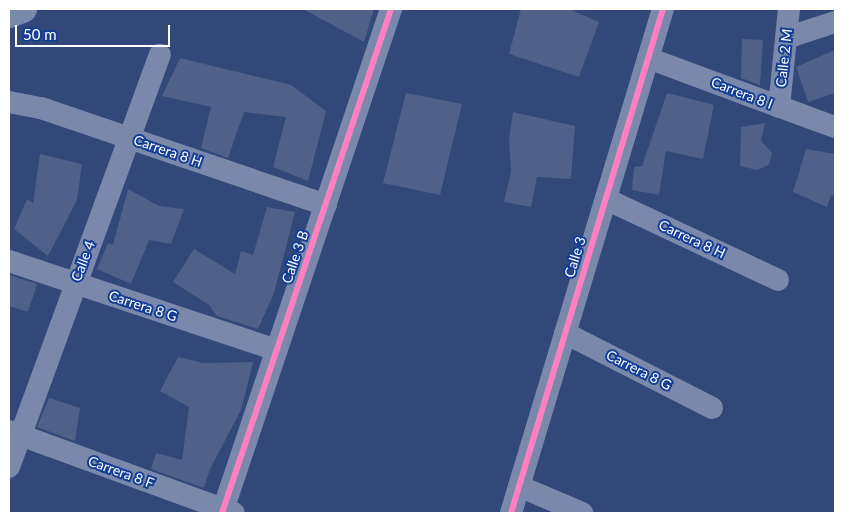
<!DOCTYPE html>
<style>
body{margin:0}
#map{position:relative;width:844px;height:522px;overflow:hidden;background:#314879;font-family:Lato,sans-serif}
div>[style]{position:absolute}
.building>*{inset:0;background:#4f6188}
.minor>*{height:22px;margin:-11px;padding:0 11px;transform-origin:11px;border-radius:11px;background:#7a89ab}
.major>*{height:28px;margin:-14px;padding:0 14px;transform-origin:14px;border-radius:14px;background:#7889a9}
.cycleway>*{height:6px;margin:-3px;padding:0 3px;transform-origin:3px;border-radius:3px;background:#ff80c0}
span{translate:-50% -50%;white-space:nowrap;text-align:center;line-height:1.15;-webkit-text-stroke:4px #143d96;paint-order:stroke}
.street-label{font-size:14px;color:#fff}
.frame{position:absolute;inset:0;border:10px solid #fff;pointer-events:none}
.scale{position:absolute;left:15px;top:25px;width:155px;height:22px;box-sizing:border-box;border:2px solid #fff;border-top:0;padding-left:6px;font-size:15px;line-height:18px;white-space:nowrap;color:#fff;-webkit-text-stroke:4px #143d96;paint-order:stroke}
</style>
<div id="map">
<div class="building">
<i style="clip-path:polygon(303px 9px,374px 9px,364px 42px)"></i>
<i style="clip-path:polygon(521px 9px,569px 9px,599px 22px,579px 77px,509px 54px)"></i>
<i style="clip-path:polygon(742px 39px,763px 40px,760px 85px,741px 78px)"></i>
<i style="clip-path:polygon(835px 50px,835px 93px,808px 102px,796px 67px)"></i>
<i style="clip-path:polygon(180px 58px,291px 85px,326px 111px,308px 181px,273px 167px,286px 117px,244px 112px,228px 158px,201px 148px,211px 107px,162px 96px)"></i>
<i style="clip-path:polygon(406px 93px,462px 104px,440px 195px,383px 183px)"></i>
<i style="clip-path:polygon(667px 93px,714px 105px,703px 159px,666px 151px,659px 195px,632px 190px,634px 167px,642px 166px)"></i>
<i style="clip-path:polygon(513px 112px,575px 126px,571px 179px,537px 177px,531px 207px,504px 202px,511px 172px,509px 139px)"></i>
<i style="clip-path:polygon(765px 123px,761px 141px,772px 153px,769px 165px,757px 170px,740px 166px,741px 127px)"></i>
<i style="clip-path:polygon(806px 149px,835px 154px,835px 196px,831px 195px,827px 207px,793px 192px)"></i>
<i style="clip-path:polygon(40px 154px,82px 164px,77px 200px,48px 256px,14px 229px,27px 199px,33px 203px)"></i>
<i style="clip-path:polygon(128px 189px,159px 206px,184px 209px,171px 244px,149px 240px,131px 284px,97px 269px,108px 243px,113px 245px)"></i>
<i style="clip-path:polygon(267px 207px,295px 212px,274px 293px,258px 329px,217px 316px,209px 305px,173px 282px,194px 249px,235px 274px,241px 251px,253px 255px)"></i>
<i style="clip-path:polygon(9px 275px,37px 284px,28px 312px,9px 306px)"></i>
<i style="clip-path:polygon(178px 357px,203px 363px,253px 362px,241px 410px,210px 469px,204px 488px,151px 469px,156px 453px,182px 460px,189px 407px,160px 391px)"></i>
<i style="clip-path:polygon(49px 398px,80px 408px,75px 441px,37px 427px)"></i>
</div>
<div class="minor">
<i style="left:786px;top:38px;width:52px;rotate:-18.1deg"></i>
<i style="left:648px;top:58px;width:199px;rotate:20.3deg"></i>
<i style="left:9px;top:102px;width:33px;rotate:11deg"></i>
<i style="left:41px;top:108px;width:301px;rotate:18.8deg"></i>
<i style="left:779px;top:107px;width:99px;rotate:-84.2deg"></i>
<i style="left:606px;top:199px;width:190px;rotate:25.2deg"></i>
<i style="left:9px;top:261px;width:282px;rotate:18.4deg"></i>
<i style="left:565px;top:333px;width:165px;rotate:27deg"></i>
<i style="left:9px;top:431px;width:239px;rotate:20deg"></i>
<i style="left:9px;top:467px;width:439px;rotate:-69.9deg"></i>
<i style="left:519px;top:486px;width:69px;rotate:23.2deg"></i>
<i style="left:222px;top:513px;width:532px;rotate:-71.46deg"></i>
<i style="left:511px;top:513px;width:526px;rotate:-73.22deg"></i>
</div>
<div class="major">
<i style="left:9px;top:14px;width:15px;rotate:-20deg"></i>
</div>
<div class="cycleway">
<i style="left:222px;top:513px;width:532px;rotate:-71.46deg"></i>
<i style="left:511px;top:513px;width:526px;rotate:-73.22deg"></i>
</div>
<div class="street-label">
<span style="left:784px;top:58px;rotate:-84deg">Calle 2 M</span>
<span style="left:742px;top:93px;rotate:21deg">Carrera 8 I</span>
<span style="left:168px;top:151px;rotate:19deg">Carrera 8 H</span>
<span style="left:692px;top:239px;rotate:25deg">Carrera 8 H</span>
<span style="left:295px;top:257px;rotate:-71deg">Calle 3 B</span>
<span style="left:575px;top:257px;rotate:-73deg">Calle 3</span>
<span style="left:83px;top:261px;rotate:-69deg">Calle 4</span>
<span style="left:143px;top:306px;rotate:18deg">Carrera 8 G</span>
<span style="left:639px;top:370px;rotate:27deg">Carrera 8 G</span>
<span style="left:121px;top:472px;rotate:20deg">Carrera 8 F</span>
</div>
<div class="frame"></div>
<div class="scale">50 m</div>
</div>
